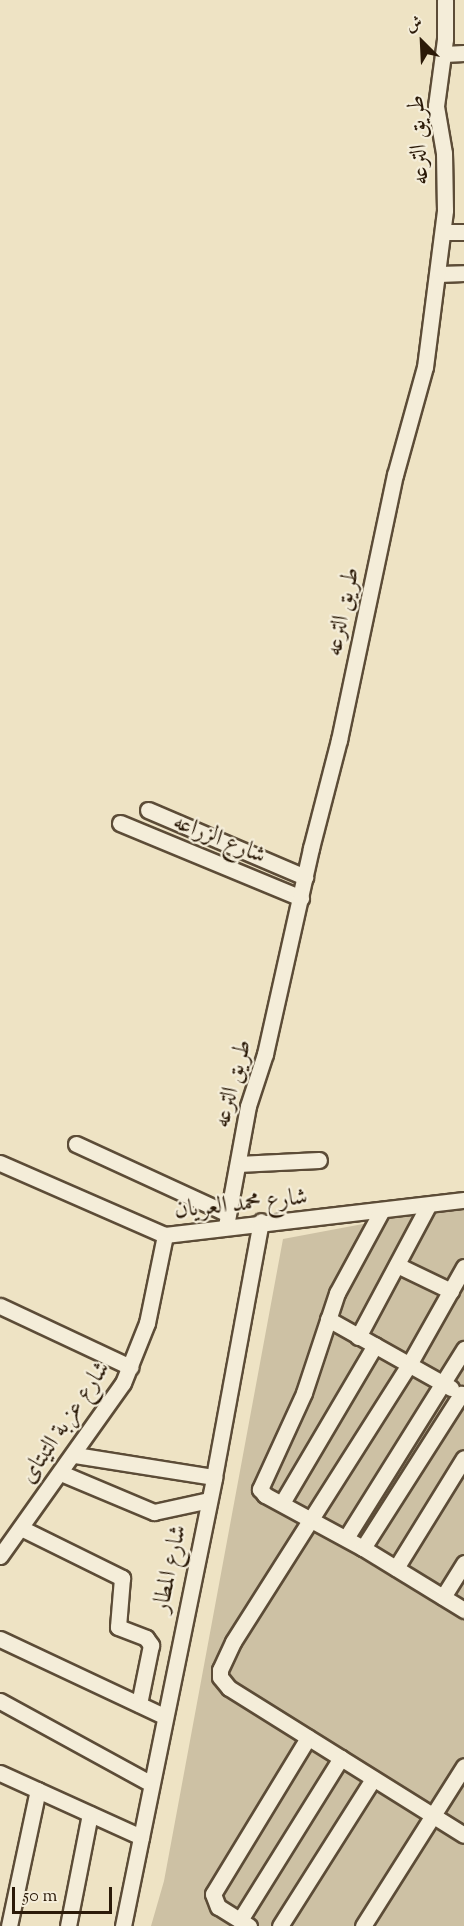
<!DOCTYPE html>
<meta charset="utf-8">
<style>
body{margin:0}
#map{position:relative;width:464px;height:1926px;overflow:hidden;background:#eee3c4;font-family:"Sorts Mill Goudy",Amiri,serif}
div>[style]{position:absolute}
.green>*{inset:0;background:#cdc1a4}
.roads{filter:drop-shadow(2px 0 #5c4c37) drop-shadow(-2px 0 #5c4c37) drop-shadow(0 2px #5c4c37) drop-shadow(0 -2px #5c4c37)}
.minor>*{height:15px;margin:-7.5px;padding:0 7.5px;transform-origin:7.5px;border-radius:7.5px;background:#f4edd9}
span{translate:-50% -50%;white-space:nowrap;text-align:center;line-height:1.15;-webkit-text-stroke:4.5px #f4edd9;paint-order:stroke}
.street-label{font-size:24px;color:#2b1a08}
.north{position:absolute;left:392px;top:12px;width:60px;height:60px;-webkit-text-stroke:4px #f4edd9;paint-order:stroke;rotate:336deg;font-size:16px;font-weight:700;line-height:24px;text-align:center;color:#2b1a08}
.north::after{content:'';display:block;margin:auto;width:21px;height:27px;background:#2b1a08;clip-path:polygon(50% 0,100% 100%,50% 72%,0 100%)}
.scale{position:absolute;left:12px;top:1887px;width:100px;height:27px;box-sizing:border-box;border:3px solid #2b1a08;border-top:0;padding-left:8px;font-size:18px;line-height:21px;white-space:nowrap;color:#2b1a08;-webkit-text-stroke:4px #f4edd9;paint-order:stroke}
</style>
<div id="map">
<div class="green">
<i style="clip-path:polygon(464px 1205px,464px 1926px,151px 1926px,164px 1881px,283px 1239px)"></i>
</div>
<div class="roads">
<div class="minor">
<i style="left:444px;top:54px;width:20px;rotate:-3deg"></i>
<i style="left:443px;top:232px;width:21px"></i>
<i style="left:439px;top:274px;width:25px;rotate:-2deg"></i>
<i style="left:148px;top:810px;width:171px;rotate:23.1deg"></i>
<i style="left:120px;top:823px;width:196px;rotate:22.5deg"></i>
<i style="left:76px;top:1144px;width:167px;rotate:24.7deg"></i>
<i style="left:0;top:1163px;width:180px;rotate:23.6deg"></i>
<i style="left:165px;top:1235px;width:301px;rotate:-6.7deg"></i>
<i style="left:238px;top:1164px;width:81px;rotate:-2.8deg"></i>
<i style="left:381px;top:1212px;width:92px;rotate:118.5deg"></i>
<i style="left:337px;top:1293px;width:105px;rotate:108.3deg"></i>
<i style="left:304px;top:1393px;width:106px;rotate:114.6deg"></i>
<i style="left:260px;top:1489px;width:8px;rotate:50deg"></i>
<i style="left:265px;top:1495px;width:111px;rotate:28.4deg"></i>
<i style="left:363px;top:1548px;width:119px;rotate:31.5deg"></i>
<i style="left:226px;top:1226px;width:122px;rotate:-79.6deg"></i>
<i style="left:248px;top:1106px;width:55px;rotate:-71.9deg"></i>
<i style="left:265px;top:1054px;width:211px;rotate:-77.4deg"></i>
<i style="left:311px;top:848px;width:112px;rotate:-75.5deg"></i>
<i style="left:339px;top:740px;width:271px;rotate:-78.1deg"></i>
<i style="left:395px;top:475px;width:112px;rotate:-74.5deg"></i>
<i style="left:425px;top:367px;width:158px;rotate:-82.7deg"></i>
<i style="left:445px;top:210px;width:57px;rotate:-91deg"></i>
<i style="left:444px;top:153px;width:48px;rotate:-99.7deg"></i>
<i style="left:436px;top:106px;width:68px;rotate:-82.3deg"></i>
<i style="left:445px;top:39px;width:39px;rotate:-90deg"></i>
<i style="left:397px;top:1265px;width:60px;rotate:25.7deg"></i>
<i style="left:464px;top:1267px;width:110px;rotate:119.4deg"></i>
<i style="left:410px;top:1363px;width:330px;rotate:122.4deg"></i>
<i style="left:233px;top:1642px;width:31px;rotate:115deg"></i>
<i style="left:220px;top:1670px;width:7px;rotate:90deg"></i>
<i style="left:220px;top:1677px;width:14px;rotate:51deg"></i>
<i style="left:229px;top:1688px;width:277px;rotate:32deg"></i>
<i style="left:0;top:1306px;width:144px;rotate:25.1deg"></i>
<i style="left:328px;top:1319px;width:141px;rotate:29.3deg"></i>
<i style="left:358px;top:1337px;width:149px;rotate:-61.9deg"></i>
<i style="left:75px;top:1455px;width:141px;rotate:9deg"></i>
<i style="left:61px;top:1473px;width:101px;rotate:22.8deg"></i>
<i style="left:154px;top:1512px;width:56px;rotate:-12.3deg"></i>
<i style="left:282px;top:1503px;width:183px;rotate:-59.5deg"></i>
<i style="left:21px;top:1528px;width:113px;rotate:26.3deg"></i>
<i style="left:122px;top:1578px;width:49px;rotate:94.7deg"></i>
<i style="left:118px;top:1627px;width:30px;rotate:21deg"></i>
<i style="left:146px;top:1638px;width:9px;rotate:54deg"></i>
<i style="left:151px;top:1645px;width:60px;rotate:101.5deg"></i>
<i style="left:346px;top:1538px;width:223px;rotate:-58deg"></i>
<i style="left:363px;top:1548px;width:183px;rotate:-57.5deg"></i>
<i style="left:0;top:1556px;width:212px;rotate:-54.6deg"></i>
<i style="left:123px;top:1383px;width:65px;rotate:-68.2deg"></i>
<i style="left:147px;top:1323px;width:90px;rotate:-78.4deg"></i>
<i style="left:396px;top:1568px;width:129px;rotate:-58.3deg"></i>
<i style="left:443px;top:1597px;width:40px;rotate:-58deg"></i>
<i style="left:0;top:1639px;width:181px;rotate:25.2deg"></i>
<i style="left:0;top:1701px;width:171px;rotate:28.7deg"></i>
<i style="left:0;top:1773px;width:155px;rotate:24.4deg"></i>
<i style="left:240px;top:1920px;width:191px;rotate:-58.1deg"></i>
<i style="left:9px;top:1926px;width:139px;rotate:-78deg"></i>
<i style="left:68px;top:1926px;width:114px;rotate:-78.9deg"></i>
<i style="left:123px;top:1926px;width:458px;rotate:-78.5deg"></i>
<i style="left:214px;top:1477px;width:260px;rotate:-79.6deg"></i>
<i style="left:249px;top:1926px;width:36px;rotate:-148deg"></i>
<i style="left:218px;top:1907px;width:14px;rotate:-111deg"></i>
<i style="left:213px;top:1894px;width:183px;rotate:-58.7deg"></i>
<i style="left:280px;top:1926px;width:174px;rotate:-57.7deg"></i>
<i style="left:363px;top:1926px;width:189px;rotate:-57.7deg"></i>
</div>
</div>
<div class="street-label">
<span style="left:420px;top:140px;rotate:-93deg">طريق الترعه</span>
<span style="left:344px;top:612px;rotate:-78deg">طريق الترعه</span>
<span style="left:219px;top:840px;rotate:22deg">شارع الزراعه</span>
<span style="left:234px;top:1084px;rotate:-75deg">طريق الترعه</span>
<span style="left:241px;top:1205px;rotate:-6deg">شارع محمد العريان</span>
<span style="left:66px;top:1423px;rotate:-56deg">شارع عزبة التيتاى</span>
<span style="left:171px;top:1569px;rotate:-78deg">شارع المطار</span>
</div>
<div class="north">ش</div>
<div class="scale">50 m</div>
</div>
